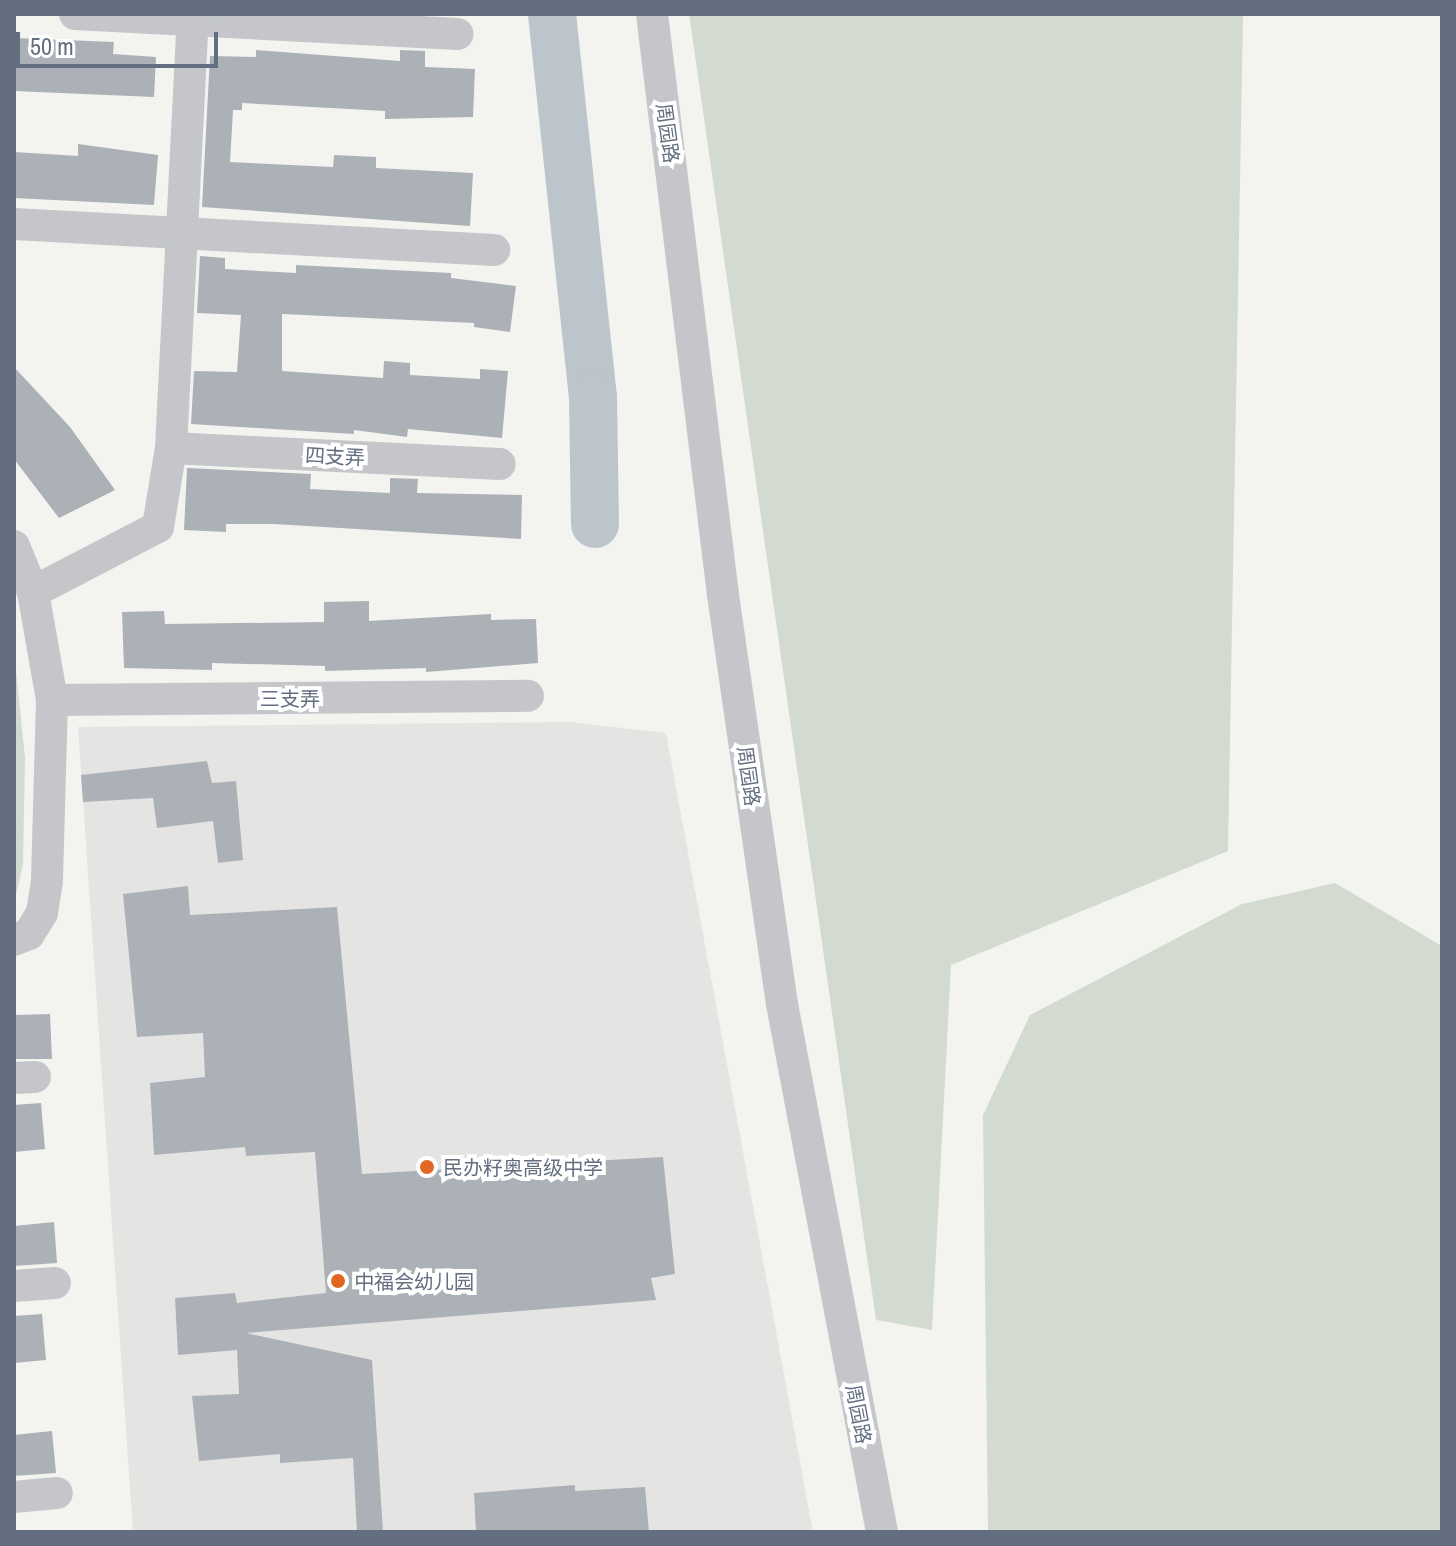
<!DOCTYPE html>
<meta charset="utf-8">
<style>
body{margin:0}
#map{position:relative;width:1456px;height:1546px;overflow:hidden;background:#f3f4f0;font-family:"Archivo Narrow","Noto Sans SC",sans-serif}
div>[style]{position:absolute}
.built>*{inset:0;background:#e4e4e3}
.green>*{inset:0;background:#d3dbd1}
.river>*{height:48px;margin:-24px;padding:0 24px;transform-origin:24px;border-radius:24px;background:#bcc5cb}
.building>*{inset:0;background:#acb1b7}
.minor>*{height:32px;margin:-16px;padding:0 16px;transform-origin:16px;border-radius:16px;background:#c4c6ca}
.dots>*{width:22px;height:22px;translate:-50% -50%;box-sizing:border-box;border:4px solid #fff;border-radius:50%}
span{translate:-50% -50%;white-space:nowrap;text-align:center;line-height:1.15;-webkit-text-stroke:8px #fff;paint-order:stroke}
.street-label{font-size:20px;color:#636f80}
.poi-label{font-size:20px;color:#636f80}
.left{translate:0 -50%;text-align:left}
.frame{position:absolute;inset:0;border:16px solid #636f80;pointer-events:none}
.scale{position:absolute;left:16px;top:32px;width:202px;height:36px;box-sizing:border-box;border:4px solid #636f80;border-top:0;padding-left:10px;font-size:24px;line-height:28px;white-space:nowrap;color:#636f80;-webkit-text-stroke:6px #fff;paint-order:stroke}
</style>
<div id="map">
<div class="built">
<i style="clip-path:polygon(570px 722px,666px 733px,813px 1532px,133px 1532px,78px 727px)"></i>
</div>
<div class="green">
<i style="clip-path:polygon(689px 14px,1243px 14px,1228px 851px,951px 965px,932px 1330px,876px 1320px)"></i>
<i style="clip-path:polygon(14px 650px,25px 758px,23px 865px,14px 903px)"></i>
<i style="clip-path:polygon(1335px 883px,1442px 946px,1442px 1532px,988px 1532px,983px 1115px,1030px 1015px,1242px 904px)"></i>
</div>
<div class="river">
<i style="left:552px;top:14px;width:385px;rotate:83.9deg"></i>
<i style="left:593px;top:397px;width:127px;rotate:89.1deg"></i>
</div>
<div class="building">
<i style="clip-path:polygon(14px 38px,114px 42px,113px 54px,156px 57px,154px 97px,14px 91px)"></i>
<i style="clip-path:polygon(256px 50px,400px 61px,400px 50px,425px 51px,425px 67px,475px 69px,473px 117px,385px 119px,385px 111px,242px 103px,242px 110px,233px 110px,230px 162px,333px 167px,334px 155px,376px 157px,376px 168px,473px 173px,470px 226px,202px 207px,210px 56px,256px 57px)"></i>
<i style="clip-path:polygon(78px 144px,158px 155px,154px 205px,14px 198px,14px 152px,78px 156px)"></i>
<i style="clip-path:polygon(200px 256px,225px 258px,225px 269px,296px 273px,296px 265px,451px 273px,451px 278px,516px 286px,510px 332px,474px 327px,474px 323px,282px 314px,282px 371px,383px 378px,384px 361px,410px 363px,410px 375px,480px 379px,480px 369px,508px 371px,502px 438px,408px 429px,407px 437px,354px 430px,354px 434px,191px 424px,194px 371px,237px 372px,241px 315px,197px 313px)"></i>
<i style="clip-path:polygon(14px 367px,70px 427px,115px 490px,59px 518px,14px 459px)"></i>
<i style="clip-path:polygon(187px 468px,311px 474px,310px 489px,390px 493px,390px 478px,418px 479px,417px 493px,522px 495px,521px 539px,274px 524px,226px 524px,226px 532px,184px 530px)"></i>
<i style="clip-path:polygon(369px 601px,369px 621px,491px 614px,491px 620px,536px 619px,538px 663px,426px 672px,426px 668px,325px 671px,325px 666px,212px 663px,212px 670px,124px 668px,122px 612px,164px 611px,165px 624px,324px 622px,324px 602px)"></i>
<i style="clip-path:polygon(207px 761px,212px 783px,236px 781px,243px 860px,218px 863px,213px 821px,157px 828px,153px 798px,83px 802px,81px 775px)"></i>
<i style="clip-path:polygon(188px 886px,190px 915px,337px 907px,362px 1174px,663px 1157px,675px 1274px,651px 1278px,656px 1300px,246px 1333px,372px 1360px,383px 1532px,357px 1532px,353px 1458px,280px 1463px,280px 1454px,199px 1461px,192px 1396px,239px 1394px,237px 1350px,178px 1355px,175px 1298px,235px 1293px,237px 1303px,326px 1293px,315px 1152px,246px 1156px,245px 1147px,154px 1155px,150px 1083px,205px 1077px,203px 1033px,137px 1037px,123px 894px)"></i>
<i style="clip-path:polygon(50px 1014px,52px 1059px,14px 1059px,14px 1015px)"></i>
<i style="clip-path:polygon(41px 1103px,45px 1149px,14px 1152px,14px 1105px)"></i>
<i style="clip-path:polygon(54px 1222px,57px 1263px,14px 1266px,14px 1226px)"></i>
<i style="clip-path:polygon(42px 1314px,46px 1360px,14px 1363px,14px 1316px)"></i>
<i style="clip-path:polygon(52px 1431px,56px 1473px,14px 1476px,14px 1435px)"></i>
<i style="clip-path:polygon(575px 1485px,575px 1491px,645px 1487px,649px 1532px,476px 1532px,474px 1493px)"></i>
</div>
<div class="minor">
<i style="left:75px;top:14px;width:383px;rotate:3deg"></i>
<i style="left:652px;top:14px;width:585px;rotate:83.03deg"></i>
<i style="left:723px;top:595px;width:413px;rotate:81.8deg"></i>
<i style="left:782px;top:1004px;width:537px;rotate:79.28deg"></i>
<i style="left:14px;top:224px;width:481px;rotate:3.1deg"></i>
<i style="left:171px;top:448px;width:329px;rotate:2.8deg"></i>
<i style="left:14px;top:546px;width:50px;rotate:67.6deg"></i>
<i style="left:33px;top:592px;width:110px;rotate:80deg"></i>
<i style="left:52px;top:700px;width:181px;rotate:91.6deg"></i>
<i style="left:47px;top:881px;width:32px;rotate:99deg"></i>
<i style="left:42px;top:913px;width:25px;rotate:122deg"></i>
<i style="left:29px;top:934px;width:16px;rotate:158deg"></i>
<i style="left:33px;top:592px;width:141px;rotate:-27.5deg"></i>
<i style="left:158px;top:527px;width:80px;rotate:-80.7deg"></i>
<i style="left:171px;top:448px;width:435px;rotate:-87.1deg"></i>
<i style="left:52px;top:700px;width:476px;rotate:-0.5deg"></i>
<i style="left:14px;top:1078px;width:21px;rotate:-3deg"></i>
<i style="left:14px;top:1286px;width:41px;rotate:-4.2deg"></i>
<i style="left:14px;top:1497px;width:43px;rotate:-5.3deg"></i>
</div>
<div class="dots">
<i style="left:427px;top:1167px;background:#e06823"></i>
<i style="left:338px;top:1281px;background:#e06823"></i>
</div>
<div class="street-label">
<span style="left:668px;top:133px;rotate:82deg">周园路</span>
<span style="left:335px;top:456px;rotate:3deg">四支弄</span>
<span style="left:290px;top:698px">三支弄</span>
<span style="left:749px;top:776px;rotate:82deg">周园路</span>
<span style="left:859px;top:1414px;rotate:79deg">周园路</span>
</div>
<div class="poi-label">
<span class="left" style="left:443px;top:1167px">民办籽奥高级中学</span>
<span class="left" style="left:354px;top:1281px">中福会幼儿园</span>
</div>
<div class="frame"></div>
<div class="scale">50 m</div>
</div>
